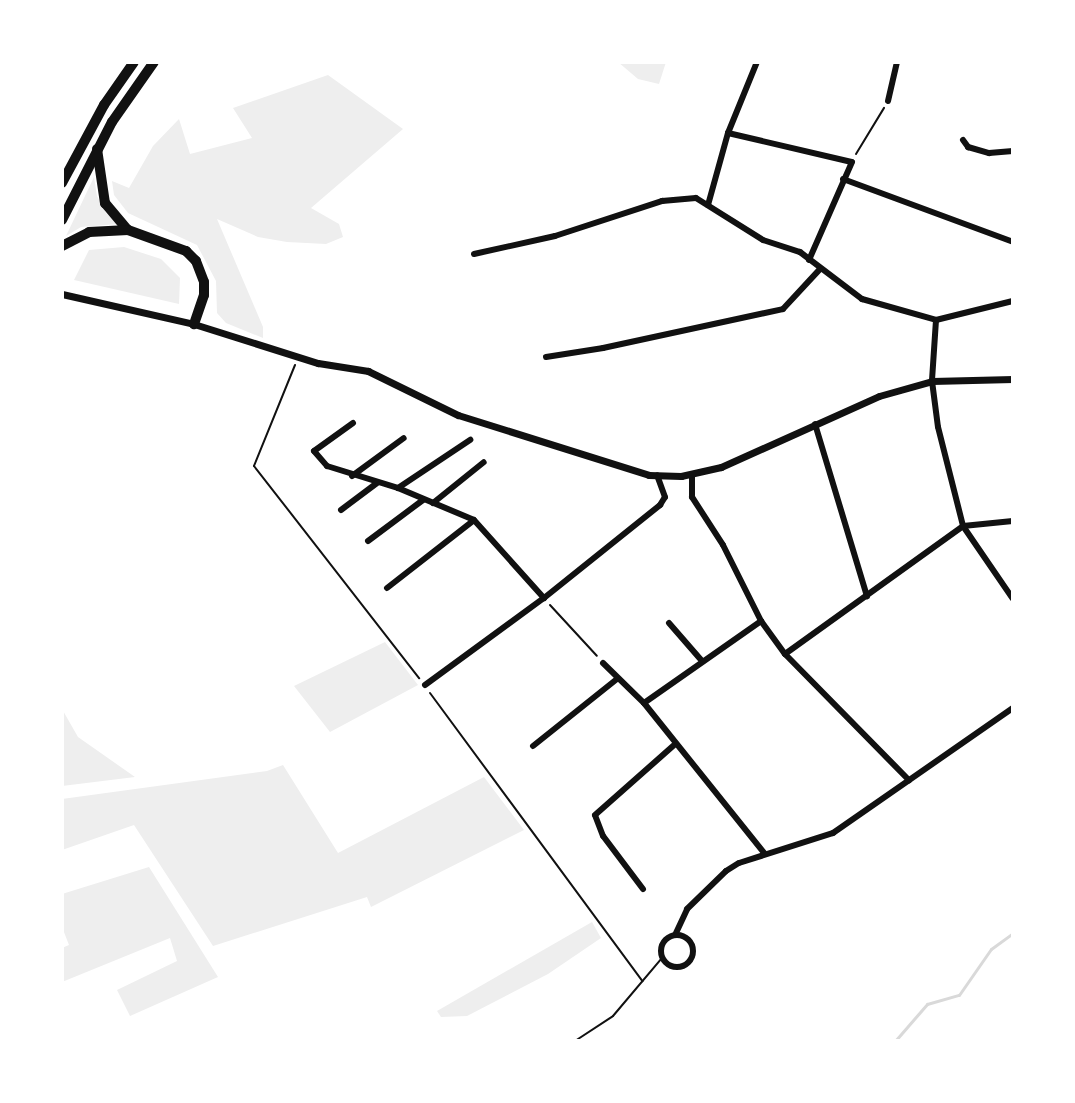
<!DOCTYPE html>
<style>
body{margin:0}
#map{position:relative;width:1075px;height:1103px;overflow:hidden;background:#fff;font-family:"Noto Sans",sans-serif}
div>[style]{position:absolute}
.green>*{inset:0;background:#eee}
.stream>*{height:3px;margin:-1.5px;padding:0 1.5px;transform-origin:1.5px;border-radius:1.5px;background:#d9d9d9}
.path>*{height:2px;margin:-1px;padding:0 1px;transform-origin:1px;border-radius:1px;background:#111}
.minor>*{height:6px;margin:-3px;padding:0 3px;transform-origin:3px;border-radius:3px;background:#111}
.minor>.ring{margin:-3px;padding:0;box-sizing:content-box;background:none;border:6px solid #111;border-radius:50%}
.tertiary>*{height:7px;margin:-3.5px;padding:0 3.5px;transform-origin:3.5px;border-radius:3.5px;background:#111}
.trunk>*{height:10px;margin:-5px;padding:0 5px;transform-origin:5px;border-radius:5px;background:#111}
span{translate:-50% -50%;white-space:nowrap;text-align:center;line-height:1.15;-webkit-text-stroke:7px #fff;paint-order:stroke}
.frame{position:absolute;inset:0;border:64px solid #fff;pointer-events:none}
</style>
<div id="map">
<div class="green">
<i style="clip-path:polygon(618px 62px,666px 62px,659px 84px,638px 79px)"></i>
<i style="clip-path:polygon(328px 75px,403px 129px,311px 208px,339px 224px,343px 237px,326px 244px,287px 242px,258px 237px,217px 219px,263px 327px,263px 338px,226px 323px,217px 313px,216px 281px,197px 245px,128px 213px,114px 195px,112px 181px,129px 188px,153px 146px,179px 119px,190px 154px,252px 138px,233px 108px)"></i>
<i style="clip-path:polygon(94px 177px,97px 196px,106px 213px,118px 224px,81px 227px,66px 236px)"></i>
<i style="clip-path:polygon(124px 247px,161px 259px,180px 278px,179px 304px,74px 280px,89px 250px)"></i>
<i style="clip-path:polygon(385px 642px,418px 685px,330px 732px,294px 686px)"></i>
<i style="clip-path:polygon(62px 709px,78px 737px,135px 777px,62px 786px)"></i>
<i style="clip-path:polygon(283px 765px,338px 853px,484px 777px,524px 830px,371px 907px,367px 897px,213px 946px,134px 825px,62px 850px,62px 799px,267px 771px)"></i>
<i style="clip-path:polygon(149px 867px,218px 977px,130px 1016px,117px 990px,177px 961px,170px 938px,62px 982px,62px 948px,69px 945px,62px 927px,62px 894px)"></i>
<i style="clip-path:polygon(592px 922px,601px 938px,548px 974px,467px 1016px,441px 1017px,437px 1011px)"></i>
</div>
<div class="stream">
<i style="left:895px;top:1041px;width:49px;rotate:-49.1deg"></i>
<i style="left:927px;top:1004px;width:33px;rotate:-16deg"></i>
<i style="left:959px;top:995px;width:56px;rotate:-55.2deg"></i>
<i style="left:991px;top:949px;width:27px;rotate:-36deg"></i>
</div>
<div class="path">
<i style="left:856px;top:154px;width:54px;rotate:-58.7deg"></i>
<i style="left:295px;top:365px;width:109px;rotate:112.1deg"></i>
<i style="left:254px;top:466px;width:269px;rotate:52.1deg"></i>
<i style="left:550px;top:605px;width:69px;rotate:47.3deg"></i>
<i style="left:430px;top:693px;width:358px;rotate:53.6deg"></i>
<i style="left:575px;top:1041px;width:45px;rotate:-33.3deg"></i>
<i style="left:613px;top:1016px;width:76px;rotate:-49.8deg"></i>
</div>
<div class="minor">
<i style="left:888px;top:101px;width:40px;rotate:-77deg"></i>
<i style="left:728px;top:133px;width:127px;rotate:13.2deg"></i>
<i style="left:852px;top:162px;width:107px;rotate:113.7deg"></i>
<i style="left:963px;top:140px;width:9px;rotate:54deg"></i>
<i style="left:968px;top:147px;width:22px;rotate:16deg"></i>
<i style="left:989px;top:153px;width:24px;rotate:-5deg"></i>
<i style="left:843px;top:179px;width:181px;rotate:20.3deg"></i>
<i style="left:708px;top:205px;width:75px;rotate:-74.5deg"></i>
<i style="left:728px;top:133px;width:77px;rotate:-67.8deg"></i>
<i style="left:474px;top:254px;width:83px;rotate:-12.5deg"></i>
<i style="left:555px;top:236px;width:113px;rotate:-18.1deg"></i>
<i style="left:662px;top:201px;width:34px;rotate:-5deg"></i>
<i style="left:696px;top:198px;width:79px;rotate:32.1deg"></i>
<i style="left:763px;top:240px;width:39px;rotate:18deg"></i>
<i style="left:800px;top:252px;width:78px;rotate:37.2deg"></i>
<i style="left:862px;top:299px;width:77px;rotate:15.8deg"></i>
<i style="left:936px;top:320px;width:79px;rotate:-13.9deg"></i>
<i style="left:936px;top:320px;width:61px;rotate:93.8deg"></i>
<i style="left:932px;top:381px;width:46px;rotate:82.6deg"></i>
<i style="left:938px;top:427px;width:102px;rotate:75.8deg"></i>
<i style="left:963px;top:526px;width:88px;rotate:55.6deg"></i>
<i style="left:546px;top:357px;width:58px;rotate:-9deg"></i>
<i style="left:603px;top:348px;width:184px;rotate:-12.2deg"></i>
<i style="left:783px;top:309px;width:54px;rotate:-47.2deg"></i>
<i style="left:353px;top:423px;width:48px;rotate:144.3deg"></i>
<i style="left:314px;top:451px;width:20px;rotate:49deg"></i>
<i style="left:327px;top:466px;width:74px;rotate:17.2deg"></i>
<i style="left:398px;top:488px;width:82px;rotate:22.8deg"></i>
<i style="left:474px;top:520px;width:105px;rotate:48.1deg"></i>
<i style="left:815px;top:424px;width:180px;rotate:73.2deg"></i>
<i style="left:692px;top:475px;width:22px;rotate:90deg"></i>
<i style="left:692px;top:497px;width:57px;rotate:57.1deg"></i>
<i style="left:723px;top:545px;width:85px;rotate:63.4deg"></i>
<i style="left:761px;top:621px;width:41px;rotate:54deg"></i>
<i style="left:785px;top:654px;width:177px;rotate:45.5deg"></i>
<i style="left:352px;top:476px;width:64px;rotate:-36.2deg"></i>
<i style="left:398px;top:488px;width:87px;rotate:-33.7deg"></i>
<i style="left:433px;top:503px;width:65px;rotate:-38.8deg"></i>
<i style="left:341px;top:510px;width:45px;rotate:-36.9deg"></i>
<i style="left:368px;top:541px;width:69px;rotate:-36.7deg"></i>
<i style="left:387px;top:588px;width:110px;rotate:-38deg"></i>
<i style="left:669px;top:623px;width:50px;rotate:49deg"></i>
<i style="left:785px;top:654px;width:219px;rotate:-35.7deg"></i>
<i style="left:963px;top:526px;width:50px;rotate:-5.7deg"></i>
<i style="left:603px;top:663px;width:57px;rotate:44.3deg"></i>
<i style="left:644px;top:703px;width:193px;rotate:51.3deg"></i>
<i style="left:425px;top:685px;width:147px;rotate:-36.2deg"></i>
<i style="left:544px;top:598px;width:149px;rotate:-38.7deg"></i>
<i style="left:660px;top:505px;width:9px;rotate:-58deg"></i>
<i style="left:665px;top:497px;width:23px;rotate:-110deg"></i>
<i style="left:644px;top:703px;width:143px;rotate:-35deg"></i>
<i style="left:533px;top:746px;width:107px;rotate:-38.6deg"></i>
<i style="left:643px;top:889px;width:66px;rotate:-127deg"></i>
<i style="left:603px;top:836px;width:22px;rotate:-111deg"></i>
<i style="left:595px;top:815px;width:106px;rotate:-41.5deg"></i>
<i style="left:676px;top:933px;width:26px;rotate:-65deg"></i>
<i style="left:687px;top:909px;width:54px;rotate:-44.3deg"></i>
<i style="left:726px;top:871px;width:15px;rotate:-32deg"></i>
<i style="left:739px;top:863px;width:99px;rotate:-17.7deg"></i>
<i style="left:833px;top:833px;width:219px;rotate:-34.8deg"></i>
<i class="ring" style="left:661px;top:935px;width:26px;height:26px"></i>
</div>
<div class="tertiary">
<i style="left:62px;top:294px;width:135px;rotate:12.8deg"></i>
<i style="left:194px;top:324px;width:130px;rotate:17.5deg"></i>
<i style="left:318px;top:363px;width:51px;rotate:9.1deg"></i>
<i style="left:368px;top:371px;width:100px;rotate:26.1deg"></i>
<i style="left:458px;top:415px;width:200px;rotate:17.4deg"></i>
<i style="left:649px;top:475px;width:32px;rotate:2deg"></i>
<i style="left:681px;top:476px;width:41px;rotate:-12.7deg"></i>
<i style="left:721px;top:467px;width:173px;rotate:-24.2deg"></i>
<i style="left:879px;top:396px;width:55px;rotate:-15.8deg"></i>
<i style="left:932px;top:381px;width:81px;rotate:-1.4deg"></i>
</div>
<div class="trunk">
<i style="left:97px;top:149px;width:55px;rotate:81.6deg"></i>
<i style="left:105px;top:203px;width:35px;rotate:50deg"></i>
<i style="left:62px;top:183px;width:89px;rotate:-61.7deg"></i>
<i style="left:104px;top:105px;width:52px;rotate:-55.1deg"></i>
<i style="left:62px;top:220px;width:110px;rotate:-63deg"></i>
<i style="left:112px;top:122px;width:73px;rotate:-55deg"></i>
<i style="left:62px;top:246px;width:30px;rotate:-27deg"></i>
<i style="left:89px;top:232px;width:39px;rotate:-3deg"></i>
<i style="left:128px;top:230px;width:62px;rotate:19.9deg"></i>
<i style="left:186px;top:251px;width:14px;rotate:45deg"></i>
<i style="left:196px;top:261px;width:22px;rotate:69deg"></i>
<i style="left:204px;top:282px;width:13px;rotate:90deg"></i>
<i style="left:204px;top:295px;width:31px;rotate:109deg"></i>
</div>
<div class="frame"></div>
</div>
